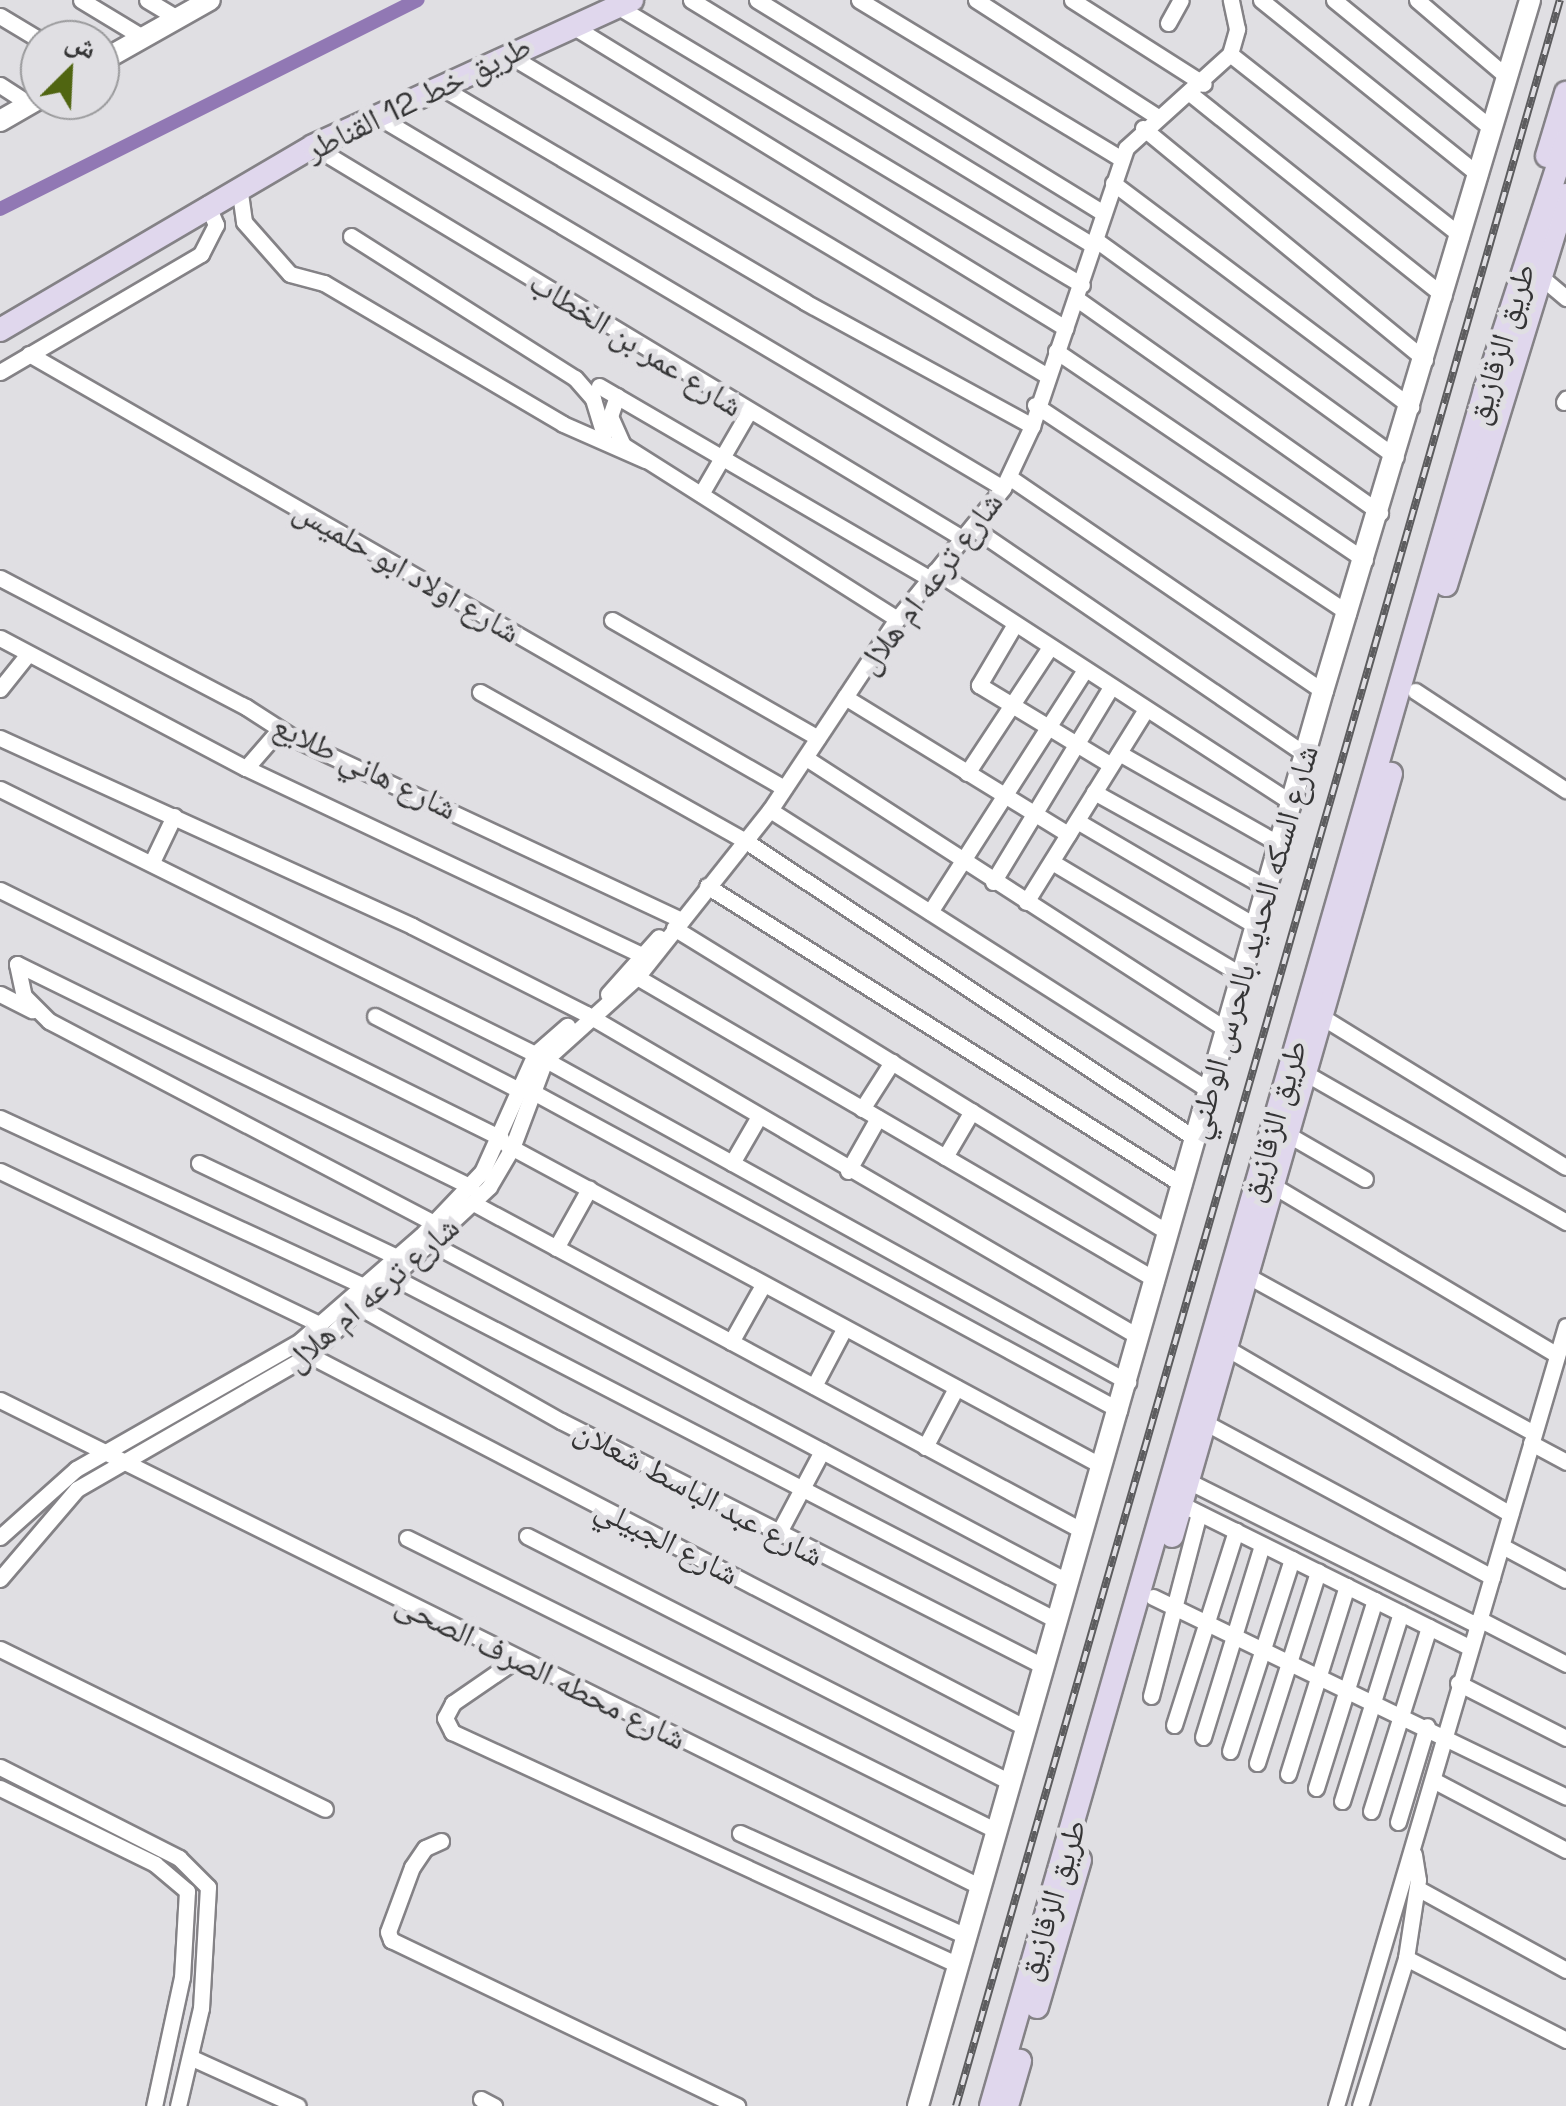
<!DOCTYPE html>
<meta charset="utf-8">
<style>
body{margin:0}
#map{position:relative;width:1566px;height:2106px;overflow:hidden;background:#e0dfe3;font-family:"Space Grotesk","Noto Naskh Arabic",sans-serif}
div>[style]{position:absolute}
.canal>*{height:14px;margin:-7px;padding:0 7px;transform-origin:7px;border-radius:7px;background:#9178b4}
.roads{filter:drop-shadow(2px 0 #848286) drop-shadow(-2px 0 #848286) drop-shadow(0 2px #848286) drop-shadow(0 -2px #848286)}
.minor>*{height:15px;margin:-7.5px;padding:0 7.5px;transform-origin:7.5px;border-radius:7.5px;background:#fff}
.tertiary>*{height:20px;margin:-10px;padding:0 10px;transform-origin:10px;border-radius:10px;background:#fff}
.secondary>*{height:22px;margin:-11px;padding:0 11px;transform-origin:11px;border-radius:11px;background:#e0d7ed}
.rail>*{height:8px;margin-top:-4px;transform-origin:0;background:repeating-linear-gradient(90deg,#e0dfe3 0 11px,#5c5c5e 0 22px);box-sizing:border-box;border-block:2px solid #5c5c5e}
span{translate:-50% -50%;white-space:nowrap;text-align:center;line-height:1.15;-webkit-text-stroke:10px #e0dfe3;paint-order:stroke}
.street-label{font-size:32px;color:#343435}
.north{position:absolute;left:20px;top:20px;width:100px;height:100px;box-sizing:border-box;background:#e0dfe3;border:2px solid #9b9b9d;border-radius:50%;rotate:24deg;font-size:28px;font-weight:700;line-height:40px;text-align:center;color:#343435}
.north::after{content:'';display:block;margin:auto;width:35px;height:45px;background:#506511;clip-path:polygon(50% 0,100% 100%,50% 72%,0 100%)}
</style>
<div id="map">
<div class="canal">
<i style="left:0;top:209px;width:467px;rotate:-26.6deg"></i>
</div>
<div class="roads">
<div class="minor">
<i style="left:81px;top:0;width:71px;rotate:31.2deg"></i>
<i style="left:147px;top:0;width:35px;rotate:31deg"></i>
<i style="left:691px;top:0;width:472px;rotate:31.4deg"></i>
<i style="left:757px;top:0;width:406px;rotate:31.6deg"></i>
<i style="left:859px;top:0;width:307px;rotate:31.2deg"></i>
<i style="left:976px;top:0;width:214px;rotate:32.8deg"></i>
<i style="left:1072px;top:0;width:156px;rotate:32.5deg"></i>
<i style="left:1261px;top:0;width:280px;rotate:38.8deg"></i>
<i style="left:1334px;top:0;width:204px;rotate:39.2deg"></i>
<i style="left:1417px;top:0;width:118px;rotate:40.5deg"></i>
<i style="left:617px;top:6px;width:542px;rotate:30.96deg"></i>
<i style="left:0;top:16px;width:47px;rotate:31deg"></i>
<i style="left:1168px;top:23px;width:26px;rotate:-61deg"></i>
<i style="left:571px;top:25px;width:580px;rotate:31.52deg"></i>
<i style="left:507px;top:54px;width:627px;rotate:30.78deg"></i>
<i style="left:1230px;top:54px;width:294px;rotate:38.2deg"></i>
<i style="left:0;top:85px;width:35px;rotate:33deg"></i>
<i style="left:439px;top:86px;width:425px;rotate:30.5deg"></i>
<i style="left:805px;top:302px;width:259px;rotate:28.6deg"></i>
<i style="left:1192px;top:95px;width:322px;rotate:38.6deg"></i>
<i style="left:377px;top:116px;width:728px;rotate:30.72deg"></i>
<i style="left:1143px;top:128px;width:365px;rotate:39.4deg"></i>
<i style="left:313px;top:146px;width:758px;rotate:31.13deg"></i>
<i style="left:1113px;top:183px;width:373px;rotate:36.9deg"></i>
<i style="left:239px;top:186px;width:36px;rotate:82deg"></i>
<i style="left:244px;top:222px;width:69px;rotate:48.5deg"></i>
<i style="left:290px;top:274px;width:35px;rotate:15deg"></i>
<i style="left:324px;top:283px;width:277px;rotate:30.5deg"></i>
<i style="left:563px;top:424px;width:90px;rotate:23.7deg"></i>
<i style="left:351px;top:236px;width:265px;rotate:32.4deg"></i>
<i style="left:575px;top:378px;width:28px;rotate:49deg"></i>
<i style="left:593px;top:399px;width:37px;rotate:73deg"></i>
<i style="left:1096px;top:240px;width:370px;rotate:35.9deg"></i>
<i style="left:1541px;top:277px;width:33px;rotate:40deg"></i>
<i style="left:1077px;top:299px;width:371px;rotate:35.2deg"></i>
<i style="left:1056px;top:351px;width:373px;rotate:34.1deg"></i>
<i style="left:29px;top:354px;width:871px;rotate:29.89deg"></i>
<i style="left:0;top:372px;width:233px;rotate:-30.4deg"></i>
<i style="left:201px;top:254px;width:33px;rotate:-63deg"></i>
<i style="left:216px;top:225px;width:23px;rotate:-113deg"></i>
<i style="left:599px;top:386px;width:382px;rotate:30.2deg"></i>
<i style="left:617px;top:396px;width:21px;rotate:109deg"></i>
<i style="left:610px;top:416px;width:32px;rotate:66deg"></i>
<i style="left:623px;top:445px;width:325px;rotate:32.4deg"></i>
<i style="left:1564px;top:402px;width:4px;rotate:-56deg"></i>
<i style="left:1035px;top:405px;width:376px;rotate:33.6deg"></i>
<i style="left:1009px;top:477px;width:380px;rotate:34.3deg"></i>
<i style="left:701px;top:494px;width:94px;rotate:-59.9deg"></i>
<i style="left:972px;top:527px;width:403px;rotate:34.3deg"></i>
<i style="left:935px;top:571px;width:424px;rotate:33deg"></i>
<i style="left:0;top:578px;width:278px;rotate:27.7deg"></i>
<i style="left:246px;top:707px;width:61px;rotate:32.9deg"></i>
<i style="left:297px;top:740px;width:425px;rotate:25.1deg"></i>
<i style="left:612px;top:620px;width:237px;rotate:29.8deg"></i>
<i style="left:1015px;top:624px;width:71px;rotate:120.5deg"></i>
<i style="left:979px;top:685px;width:154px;rotate:31.2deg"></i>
<i style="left:0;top:638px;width:278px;rotate:27.9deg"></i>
<i style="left:246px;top:768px;width:436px;rotate:25.3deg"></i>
<i style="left:0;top:689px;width:45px;rotate:-51.3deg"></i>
<i style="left:1415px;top:691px;width:181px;rotate:33.3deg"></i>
<i style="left:480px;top:692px;width:303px;rotate:29.3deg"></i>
<i style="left:744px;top:840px;width:542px;rotate:33.48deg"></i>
<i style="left:845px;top:697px;width:262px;rotate:31.6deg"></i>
<i style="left:0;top:738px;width:453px;rotate:24.5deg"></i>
<i style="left:412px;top:926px;width:195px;rotate:26.8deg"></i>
<i style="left:586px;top:1014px;width:640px;rotate:30.29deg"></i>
<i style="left:1119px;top:753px;width:184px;rotate:29.6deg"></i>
<i style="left:806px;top:758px;width:501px;rotate:32.87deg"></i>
<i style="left:246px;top:768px;width:50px;rotate:-49deg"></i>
<i style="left:967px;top:773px;width:151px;rotate:-56.6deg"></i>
<i style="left:0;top:789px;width:597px;rotate:26.35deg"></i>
<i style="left:535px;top:1054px;width:678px;rotate:28.95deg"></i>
<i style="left:1094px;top:792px;width:198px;rotate:29deg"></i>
<i style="left:770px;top:810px;width:522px;rotate:32.56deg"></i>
<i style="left:1077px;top:821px;width:208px;rotate:30.4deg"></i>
<i style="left:152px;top:862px;width:51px;rotate:-64.4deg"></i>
<i style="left:1052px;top:862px;width:222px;rotate:30.8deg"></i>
<i style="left:993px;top:882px;width:228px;rotate:-58.8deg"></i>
<i style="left:707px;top:886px;width:562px;rotate:32.14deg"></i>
<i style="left:0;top:890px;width:559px;rotate:26.34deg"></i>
<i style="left:1026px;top:902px;width:227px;rotate:-58.1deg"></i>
<i style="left:930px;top:912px;width:287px;rotate:-57.4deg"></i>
<i style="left:674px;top:928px;width:581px;rotate:31.64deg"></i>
<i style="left:17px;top:964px;width:506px;rotate:26.16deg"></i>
<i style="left:17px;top:964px;width:33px;rotate:78deg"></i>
<i style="left:24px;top:996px;width:35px;rotate:45deg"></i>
<i style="left:49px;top:1021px;width:435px;rotate:27.7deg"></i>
<i style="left:637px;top:977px;width:601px;rotate:30.28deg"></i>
<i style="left:0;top:994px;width:36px;rotate:27deg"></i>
<i style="left:608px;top:994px;width:76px;rotate:-48.2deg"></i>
<i style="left:375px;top:1016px;width:162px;rotate:27.2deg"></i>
<i style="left:1322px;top:1017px;width:286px;rotate:31.6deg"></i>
<i style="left:1305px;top:1073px;width:301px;rotate:29.7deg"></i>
<i style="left:533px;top:1092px;width:667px;rotate:28.49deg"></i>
<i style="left:862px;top:1109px;width:56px;rotate:-57.4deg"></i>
<i style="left:0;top:1118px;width:400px;rotate:24.8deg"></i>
<i style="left:1287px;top:1134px;width:90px;rotate:30deg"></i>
<i style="left:507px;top:1145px;width:676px;rotate:28.35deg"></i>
<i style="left:945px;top:1157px;width:53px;rotate:-59.6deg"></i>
<i style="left:199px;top:1163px;width:219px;rotate:25.4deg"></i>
<i style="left:732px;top:1163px;width:52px;rotate:-60deg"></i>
<i style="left:0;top:1171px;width:355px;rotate:25.6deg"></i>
<i style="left:848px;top:1171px;width:61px;rotate:-60.5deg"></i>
<i style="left:1272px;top:1185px;width:332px;rotate:30.8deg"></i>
<i style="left:475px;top:1204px;width:688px;rotate:28.28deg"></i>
<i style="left:432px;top:1244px;width:719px;rotate:27.96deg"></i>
<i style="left:556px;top:1248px;width:68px;rotate:-60.8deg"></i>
<i style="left:1248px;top:1276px;width:326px;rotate:28.8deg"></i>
<i style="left:393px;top:1277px;width:746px;rotate:27.35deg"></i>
<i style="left:361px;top:1308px;width:230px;rotate:29.5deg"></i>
<i style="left:561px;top:1421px;width:541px;rotate:26.94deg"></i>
<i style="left:731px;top:1342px;width:65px;rotate:-60.7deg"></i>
<i style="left:1228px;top:1349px;width:327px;rotate:30.3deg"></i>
<i style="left:309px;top:1355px;width:808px;rotate:27.48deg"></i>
<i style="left:814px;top:1386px;width:64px;rotate:-62.2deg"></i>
<i style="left:0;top:1400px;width:1093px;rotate:26.4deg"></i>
<i style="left:1206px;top:1423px;width:325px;rotate:28.3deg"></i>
<i style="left:1531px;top:1443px;width:40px;rotate:28deg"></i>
<i style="left:925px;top:1447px;width:67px;rotate:-62.3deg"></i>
<i style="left:1188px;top:1481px;width:323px;rotate:26.5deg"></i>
<i style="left:1181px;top:1504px;width:322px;rotate:26.4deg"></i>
<i style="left:778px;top:1534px;width:94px;rotate:-62.1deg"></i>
<i style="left:527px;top:1536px;width:542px;rotate:26.99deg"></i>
<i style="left:0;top:1537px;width:102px;rotate:-41.8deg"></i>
<i style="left:76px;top:1469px;width:258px;rotate:-29.7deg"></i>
<i style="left:300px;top:1341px;width:160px;rotate:-41deg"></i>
<i style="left:421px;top:1236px;width:88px;rotate:-46.4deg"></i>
<i style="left:482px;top:1172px;width:129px;rotate:-65.8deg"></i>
<i style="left:535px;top:1054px;width:43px;rotate:-41.2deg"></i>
<i style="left:407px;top:1538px;width:659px;rotate:26.41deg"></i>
<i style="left:1502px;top:1546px;width:72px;rotate:28deg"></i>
<i style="left:0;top:1579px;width:118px;rotate:-49.5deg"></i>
<i style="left:77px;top:1489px;width:268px;rotate:-30deg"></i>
<i style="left:309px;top:1355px;width:246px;rotate:-43deg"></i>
<i style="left:489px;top:1187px;width:45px;rotate:-59.5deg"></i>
<i style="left:512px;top:1148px;width:94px;rotate:-69.4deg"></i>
<i style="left:545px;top:1060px;width:124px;rotate:-42.1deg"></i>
<i style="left:637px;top:977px;width:213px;rotate:-51.5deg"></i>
<i style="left:770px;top:810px;width:229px;rotate:-56.4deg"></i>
<i style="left:897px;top:619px;width:169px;rotate:-51deg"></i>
<i style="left:1003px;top:488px;width:68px;rotate:-64.9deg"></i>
<i style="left:1032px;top:426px;width:293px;rotate:-71.3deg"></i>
<i style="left:1126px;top:148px;width:140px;rotate:-42.1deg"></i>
<i style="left:1230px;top:54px;width:26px;rotate:-74deg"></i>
<i style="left:1237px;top:29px;width:30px;rotate:-102deg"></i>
<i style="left:1153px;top:1597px;width:459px;rotate:25.8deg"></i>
<i style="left:1479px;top:1619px;width:98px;rotate:27.3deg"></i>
<i style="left:0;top:1649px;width:362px;rotate:26.2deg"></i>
<i style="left:517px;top:1659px;width:78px;rotate:145.5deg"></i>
<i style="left:453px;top:1703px;width:17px;rotate:118deg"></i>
<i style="left:445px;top:1718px;width:16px;rotate:63deg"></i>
<i style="left:452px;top:1732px;width:557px;rotate:24.72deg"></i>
<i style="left:1458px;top:1683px;width:121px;rotate:27deg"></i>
<i style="left:1151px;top:1696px;width:189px;rotate:-75.3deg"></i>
<i style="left:1174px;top:1725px;width:204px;rotate:-72.3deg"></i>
<i style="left:1203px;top:1737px;width:201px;rotate:-72.9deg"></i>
<i style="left:1230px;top:1751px;width:202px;rotate:-72.1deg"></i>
<i style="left:1257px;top:1763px;width:201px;rotate:-72.3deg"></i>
<i style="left:0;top:1767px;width:201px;rotate:26.9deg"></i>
<i style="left:179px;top:1858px;width:41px;rotate:45deg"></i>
<i style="left:208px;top:1887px;width:121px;rotate:93.3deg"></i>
<i style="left:201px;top:2008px;width:101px;rotate:103.2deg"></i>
<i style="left:1288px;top:1774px;width:197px;rotate:-72.6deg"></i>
<i style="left:1433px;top:1780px;width:150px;rotate:27.8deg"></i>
<i style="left:0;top:1788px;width:173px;rotate:26.1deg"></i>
<i style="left:155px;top:1864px;width:42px;rotate:40.2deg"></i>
<i style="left:187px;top:1891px;width:86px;rotate:93.3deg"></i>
<i style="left:182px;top:1977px;width:132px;rotate:102.2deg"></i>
<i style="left:1316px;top:1788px;width:197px;rotate:-72.6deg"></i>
<i style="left:1342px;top:1801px;width:197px;rotate:-72.6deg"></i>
<i style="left:1371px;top:1811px;width:193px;rotate:-72.5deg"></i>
<i style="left:1398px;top:1822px;width:100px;rotate:-73.2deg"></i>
<i style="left:740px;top:1833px;width:248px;rotate:24.5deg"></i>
<i style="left:441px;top:1841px;width:17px;rotate:156deg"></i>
<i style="left:425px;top:1848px;width:23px;rotate:124deg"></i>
<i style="left:412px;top:1867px;width:69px;rotate:110.3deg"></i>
<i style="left:388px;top:1932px;width:9px;rotate:69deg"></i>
<i style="left:391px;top:1940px;width:384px;rotate:25.6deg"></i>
<i style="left:1417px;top:1888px;width:170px;rotate:28.8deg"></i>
<i style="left:1406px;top:1958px;width:180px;rotate:27.1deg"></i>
<i style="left:192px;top:2058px;width:116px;rotate:24.4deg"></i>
<i style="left:481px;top:2099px;width:15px;rotate:28deg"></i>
<i style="left:1336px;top:2106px;width:813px;rotate:-73.57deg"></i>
<i style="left:1360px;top:2106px;width:155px;rotate:-72.7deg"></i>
<i style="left:1406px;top:1958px;width:79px;rotate:-81.3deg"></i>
<i style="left:1418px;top:1880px;width:26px;rotate:-99deg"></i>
</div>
<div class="tertiary">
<i style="left:100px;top:62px;width:126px;rotate:-29.4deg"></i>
<i style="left:0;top:121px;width:46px;rotate:-29.9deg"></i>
<i style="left:918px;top:2106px;width:1472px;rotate:-74.03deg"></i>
<i style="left:1323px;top:691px;width:721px;rotate:-73.32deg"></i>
</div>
<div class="secondary">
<i style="left:1547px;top:156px;width:66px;rotate:-73.2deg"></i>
<i style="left:0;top:330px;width:363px;rotate:-30.4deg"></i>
<i style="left:313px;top:146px;width:351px;rotate:-24.6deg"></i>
<i style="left:1446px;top:585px;width:408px;rotate:-72.9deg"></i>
<i style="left:1172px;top:1536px;width:793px;rotate:-73.97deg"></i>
<i style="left:1037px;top:2007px;width:153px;rotate:-73.7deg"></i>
<i style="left:991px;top:2106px;width:1786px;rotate:-73.94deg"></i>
<i style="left:1485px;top:390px;width:263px;rotate:-72deg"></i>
<i style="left:1007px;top:2106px;width:47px;rotate:-73.9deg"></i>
</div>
</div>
<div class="rail">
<i style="left:956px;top:2106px;width:2191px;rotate:-74deg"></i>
</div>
<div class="street-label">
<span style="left:418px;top:98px;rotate:-26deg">طريق خط 12 القناطر</span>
<span style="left:636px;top:344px;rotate:32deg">شارع عمر بن الخطاب</span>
<span style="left:1501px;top:344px;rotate:-73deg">طريق الزقازيق</span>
<span style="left:407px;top:571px;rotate:30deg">شارع اولاد ابو حلميس</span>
<span style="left:930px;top:583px;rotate:-53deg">شارع ترعه ام هلال</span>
<span style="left:365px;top:767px;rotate:26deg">شارع هاني طلايع</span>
<span style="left:1252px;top:942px;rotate:-74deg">شارع السكه الحديد بالحرس الوطني</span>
<span style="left:1274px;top:1121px;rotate:-74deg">طريق الزقازيق</span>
<span style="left:372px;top:1294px;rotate:-41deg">شارع ترعه ام هلال</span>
<span style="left:699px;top:1493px;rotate:28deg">شارع عبد الباسط شعلان</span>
<span style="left:667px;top:1541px;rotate:27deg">شارع الجبيلي</span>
<span style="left:541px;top:1671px;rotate:26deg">شارع محطه الصرف الصحى</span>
<span style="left:1052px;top:1900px;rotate:-73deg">طريق الزقازيق</span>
</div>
<div class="north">ش</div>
</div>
